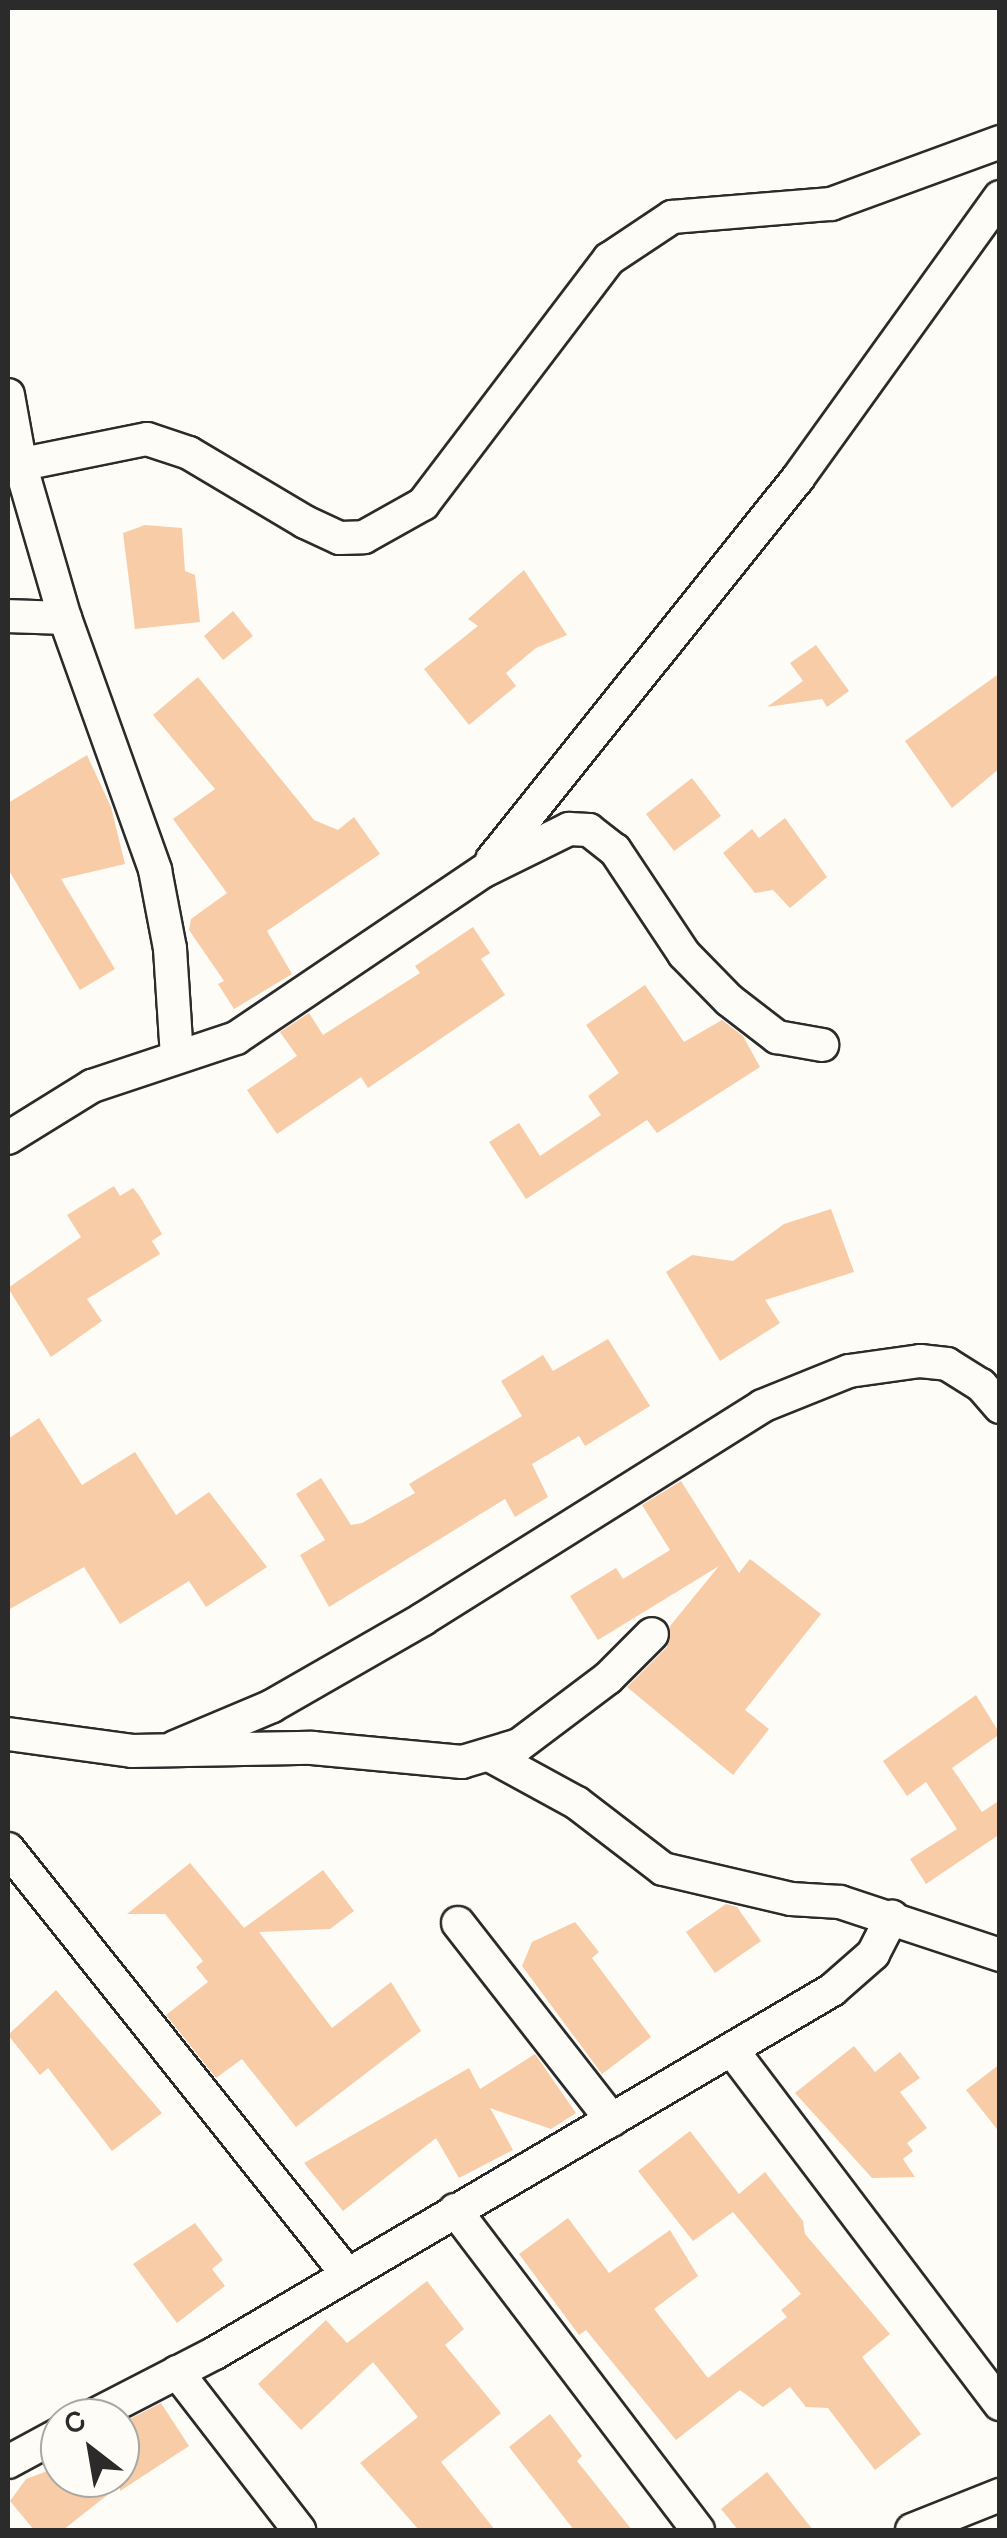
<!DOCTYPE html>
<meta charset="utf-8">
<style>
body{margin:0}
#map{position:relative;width:1007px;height:2538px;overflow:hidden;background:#fdfcf7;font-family:"Balsamiq Sans",sans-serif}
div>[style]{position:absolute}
.building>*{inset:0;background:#f9cca8}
.roads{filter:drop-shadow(2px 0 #2b2b2b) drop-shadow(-2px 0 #2b2b2b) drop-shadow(0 2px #2b2b2b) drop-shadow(0 -2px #2b2b2b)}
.street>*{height:32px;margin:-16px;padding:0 16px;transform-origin:16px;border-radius:16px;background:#fdfcf7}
span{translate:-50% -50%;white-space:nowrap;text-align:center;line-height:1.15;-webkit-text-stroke:8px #fdfcf7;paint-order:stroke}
.frame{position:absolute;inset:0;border:10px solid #2b2b2b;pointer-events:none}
.north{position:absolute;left:40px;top:2398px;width:100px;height:100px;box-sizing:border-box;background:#fdfcf7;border:2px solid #a9a8a5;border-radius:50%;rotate:329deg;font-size:28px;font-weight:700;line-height:40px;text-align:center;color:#2b2b2b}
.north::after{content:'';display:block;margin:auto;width:35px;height:45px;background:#2b2b2b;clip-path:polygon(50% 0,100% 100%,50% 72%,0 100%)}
</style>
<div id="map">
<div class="building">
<i style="clip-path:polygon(145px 525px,182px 528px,185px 571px,195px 575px,200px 622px,135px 629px,123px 533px)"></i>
<i style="clip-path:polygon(524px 570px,567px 635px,536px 648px,506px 673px,516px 686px,469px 725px,424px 669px,478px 626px,468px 619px)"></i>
<i style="clip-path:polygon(233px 611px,253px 636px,223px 660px,204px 636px)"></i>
<i style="clip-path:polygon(816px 645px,849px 691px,827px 707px,822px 699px,767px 707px,803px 681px,790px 663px)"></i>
<i style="clip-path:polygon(1000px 673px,1000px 768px,952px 808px,905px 741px)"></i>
<i style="clip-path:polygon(198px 677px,314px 820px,338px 830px,354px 817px,380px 854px,267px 931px,292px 974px,234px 1009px,218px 984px,224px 981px,189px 930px,191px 919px,227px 893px,173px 819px,215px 789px,153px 715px)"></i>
<i style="clip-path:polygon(87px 755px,111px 807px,125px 864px,61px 879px,115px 969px,80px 990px,8px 869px,8px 803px)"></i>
<i style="clip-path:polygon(692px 778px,721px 816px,674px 851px,646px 814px)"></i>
<i style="clip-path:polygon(785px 818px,827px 877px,790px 908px,773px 890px,755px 893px,723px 853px,752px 829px,759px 838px)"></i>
<i style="clip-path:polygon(473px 927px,490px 953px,481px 959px,505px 995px,368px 1088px,361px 1077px,277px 1134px,247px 1090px,297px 1056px,280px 1032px,309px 1013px,323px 1035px,420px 973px,415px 966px)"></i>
<i style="clip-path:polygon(645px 985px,684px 1042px,722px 1020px,743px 1036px,760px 1067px,657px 1133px,647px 1120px,526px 1199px,489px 1142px,519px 1123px,540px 1156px,601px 1115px,588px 1096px,619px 1073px,586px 1025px)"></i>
<i style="clip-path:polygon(114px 1186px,120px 1196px,133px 1188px,139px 1195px,162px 1234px,152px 1241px,160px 1254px,87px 1299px,102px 1321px,51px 1357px,8px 1288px,81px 1237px,67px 1215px)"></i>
<i style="clip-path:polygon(831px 1209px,854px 1272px,765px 1300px,780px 1323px,720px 1361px,666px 1272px,692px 1255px,733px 1261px,784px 1224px)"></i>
<i style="clip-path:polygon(608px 1339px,650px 1406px,585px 1446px,579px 1436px,532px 1464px,548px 1497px,515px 1517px,505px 1499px,329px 1607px,300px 1555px,325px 1540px,296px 1494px,321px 1478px,351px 1525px,362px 1523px,415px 1493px,409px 1484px,522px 1416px,501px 1381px,543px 1355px,553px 1371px)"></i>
<i style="clip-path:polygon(39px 1418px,82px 1485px,135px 1452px,176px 1515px,209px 1492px,267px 1567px,206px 1607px,189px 1581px,120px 1624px,84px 1567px,8px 1610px,8px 1439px)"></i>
<i style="clip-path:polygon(681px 1481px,739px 1573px,750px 1559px,821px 1614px,745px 1710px,769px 1729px,733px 1775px,627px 1687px,667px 1647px,670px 1626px,719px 1566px,598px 1640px,570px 1596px,616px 1568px,623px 1579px,670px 1550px,642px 1505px)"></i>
<i style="clip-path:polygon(976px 1695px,1000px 1734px,952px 1768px,982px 1812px,1000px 1800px,1000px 1834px,926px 1884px,910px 1859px,957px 1829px,926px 1782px,907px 1796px,883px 1761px)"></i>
<i style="clip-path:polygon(190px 1863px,244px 1928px,323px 1870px,354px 1911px,330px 1929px,259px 1932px,332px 2028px,391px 1982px,421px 2031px,296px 2127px,242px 2059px,216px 2078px,166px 2015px,208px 1982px,196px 1967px,203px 1961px,165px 1914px,127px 1914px)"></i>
<i style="clip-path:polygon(726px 1904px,737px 1907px,761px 1941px,715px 1973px,686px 1932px)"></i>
<i style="clip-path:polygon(575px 1922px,599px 1952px,592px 1958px,651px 2037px,602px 2074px,522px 1966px,532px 1942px)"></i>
<i style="clip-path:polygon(56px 1990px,162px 2113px,112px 2151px,48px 2068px,40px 2075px,8px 2035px)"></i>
<i style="clip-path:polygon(854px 2046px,875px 2072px,900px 2052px,920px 2078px,900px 2092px,927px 2128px,907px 2143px,913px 2151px,903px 2159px,915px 2177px,872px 2178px,795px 2093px)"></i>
<i style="clip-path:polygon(535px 2054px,576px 2113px,551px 2129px,490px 2108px,513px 2150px,459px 2178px,436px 2138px,343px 2211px,304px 2163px,469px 2068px,480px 2089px)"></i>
<i style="clip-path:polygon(1000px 2064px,1000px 2133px,966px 2090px)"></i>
<i style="clip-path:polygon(690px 2131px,739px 2194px,765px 2172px,803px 2221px,805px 2234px,890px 2334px,862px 2357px,921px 2434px,875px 2470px,828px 2408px,806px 2407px,790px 2387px,763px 2407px,740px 2390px,676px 2440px,586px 2330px,579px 2335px,519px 2254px,568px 2218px,609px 2273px,670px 2230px,698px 2276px,654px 2309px,708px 2378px,787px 2317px,781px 2310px,801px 2294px,733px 2212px,693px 2241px,638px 2171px)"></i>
<i style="clip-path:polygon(195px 2223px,223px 2260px,212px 2269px,225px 2286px,177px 2323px,133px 2264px)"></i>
<i style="clip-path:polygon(427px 2281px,464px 2329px,445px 2345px,501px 2413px,441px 2462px,495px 2530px,419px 2530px,360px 2463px,418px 2417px,373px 2362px,301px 2430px,258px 2384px,326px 2320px,347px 2343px)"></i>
<i style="clip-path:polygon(161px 2403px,189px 2446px,120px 2491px,120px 2485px,63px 2530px,34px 2530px,10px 2501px,26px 2479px,50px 2470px,57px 2478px,120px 2478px,120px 2424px)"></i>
<i style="clip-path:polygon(550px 2414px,582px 2456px,577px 2461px,632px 2530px,574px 2530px,509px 2447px)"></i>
<i style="clip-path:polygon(767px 2472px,813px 2530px,738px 2530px,721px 2509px)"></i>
</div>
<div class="roads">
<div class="street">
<i style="left:8px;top:395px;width:73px;rotate:79.8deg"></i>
<i style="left:21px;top:467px;width:157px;rotate:73.8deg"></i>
<i style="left:65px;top:618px;width:268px;rotate:70.3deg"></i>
<i style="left:155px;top:870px;width:80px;rotate:79.2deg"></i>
<i style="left:170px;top:949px;width:107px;rotate:86.3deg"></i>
<i style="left:8px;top:467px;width:142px;rotate:-11.4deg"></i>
<i style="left:147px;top:439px;width:44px;rotate:18.4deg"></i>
<i style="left:189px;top:453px;width:135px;rotate:30.7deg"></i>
<i style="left:305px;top:522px;width:38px;rotate:25deg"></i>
<i style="left:340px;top:538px;width:24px;rotate:-2deg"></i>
<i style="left:364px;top:537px;width:68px;rotate:-29.2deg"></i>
<i style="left:423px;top:504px;width:308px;rotate:-52.8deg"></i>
<i style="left:609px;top:259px;width:76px;rotate:-33.7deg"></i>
<i style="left:672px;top:217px;width:160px;rotate:-4.7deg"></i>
<i style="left:831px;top:204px;width:180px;rotate:-20.1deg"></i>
<i style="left:8px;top:616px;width:57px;rotate:2deg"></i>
<i style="left:492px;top:860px;width:489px;rotate:-51.3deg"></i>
<i style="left:798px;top:478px;width:346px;rotate:-54.3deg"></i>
<i style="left:8px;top:1138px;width:99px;rotate:-31.8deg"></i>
<i style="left:92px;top:1086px;width:152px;rotate:-18.4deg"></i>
<i style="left:236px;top:1038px;width:299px;rotate:-34deg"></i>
<i style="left:484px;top:871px;width:95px;rotate:-26.3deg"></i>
<i style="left:569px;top:829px;width:20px;rotate:3deg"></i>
<i style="left:589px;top:830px;width:33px;rotate:38deg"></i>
<i style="left:615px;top:850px;width:125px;rotate:56.4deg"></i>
<i style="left:684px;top:954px;width:64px;rotate:45.6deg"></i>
<i style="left:729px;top:1000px;width:61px;rotate:37.6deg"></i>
<i style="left:777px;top:1037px;width:46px;rotate:10.1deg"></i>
<i style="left:8px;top:1734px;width:125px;rotate:7.8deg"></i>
<i style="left:132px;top:1751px;width:180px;rotate:-1deg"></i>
<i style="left:312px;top:1748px;width:151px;rotate:5.3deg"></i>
<i style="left:462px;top:1762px;width:59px;rotate:-16.6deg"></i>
<i style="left:519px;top:1745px;width:111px;rotate:-37deg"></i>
<i style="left:608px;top:1678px;width:62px;rotate:-45deg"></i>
<i style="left:175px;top:1747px;width:105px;rotate:-22.9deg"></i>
<i style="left:272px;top:1706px;width:174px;rotate:-29.9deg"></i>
<i style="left:423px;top:1619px;width:400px;rotate:-32.1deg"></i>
<i style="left:762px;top:1406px;width:94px;rotate:-21.9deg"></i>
<i style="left:849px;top:1371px;width:72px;rotate:-8deg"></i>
<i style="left:920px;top:1361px;width:27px;rotate:6deg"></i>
<i style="left:947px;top:1364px;width:40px;rotate:32deg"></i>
<i style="left:981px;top:1385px;width:29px;rotate:49deg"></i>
<i style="left:491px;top:1756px;width:98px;rotate:28.7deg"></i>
<i style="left:577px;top:1803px;width:108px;rotate:37.5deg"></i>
<i style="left:663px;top:1869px;width:131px;rotate:13.2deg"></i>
<i style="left:791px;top:1899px;width:49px;rotate:3.5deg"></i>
<i style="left:840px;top:1902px;width:169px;rotate:18.3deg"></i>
<i style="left:8px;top:1849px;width:545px;rotate:51.41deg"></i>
<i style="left:458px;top:1923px;width:250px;rotate:52deg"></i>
<i style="left:732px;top:2050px;width:444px;rotate:52.9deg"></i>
<i style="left:455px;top:2210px;width:402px;rotate:52.8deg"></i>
<i style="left:177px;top:2372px;width:200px;rotate:52.3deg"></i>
<i style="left:89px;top:2418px;width:142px;rotate:-27.3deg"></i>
<i style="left:215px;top:2353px;width:716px;rotate:-30.47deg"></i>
<i style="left:832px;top:1990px;width:55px;rotate:-41.3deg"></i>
<i style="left:873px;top:1954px;width:42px;rotate:-62.8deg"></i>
<i style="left:8px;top:2462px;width:59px;rotate:-28.3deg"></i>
<i style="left:912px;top:2530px;width:95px;rotate:-21.7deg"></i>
</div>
</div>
<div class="frame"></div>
<div class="north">С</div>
</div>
